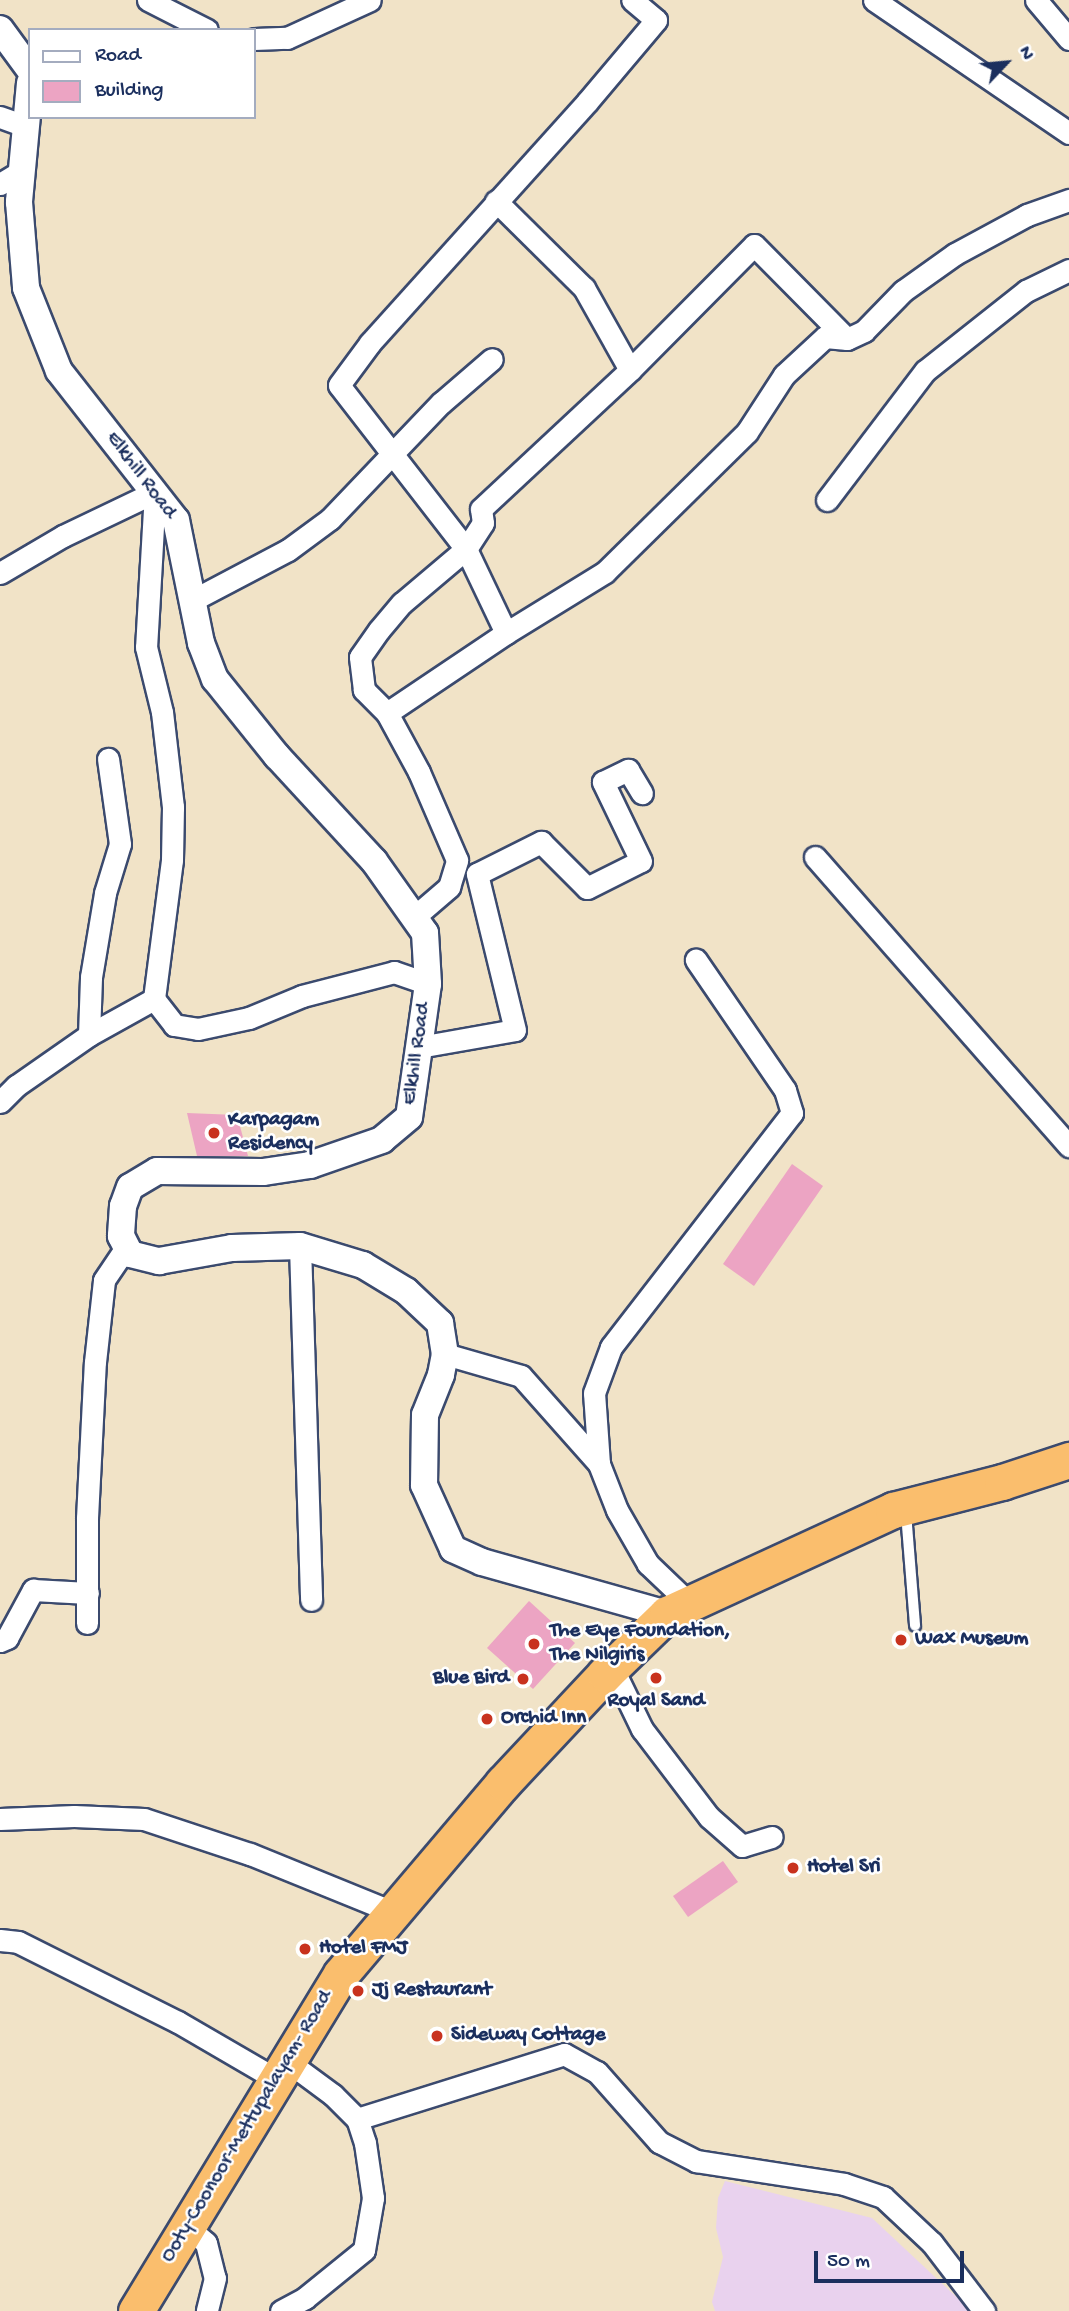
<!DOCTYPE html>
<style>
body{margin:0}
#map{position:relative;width:1069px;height:2311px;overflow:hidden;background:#f1e3c7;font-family:"Gochi Hand",sans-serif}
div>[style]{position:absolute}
.built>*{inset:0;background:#e9d2ee}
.building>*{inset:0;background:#eca4c3}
.roads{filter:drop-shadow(2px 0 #3b4a6e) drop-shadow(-2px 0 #3b4a6e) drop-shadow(0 2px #3b4a6e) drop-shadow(0 -2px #3b4a6e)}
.service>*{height:10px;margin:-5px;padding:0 5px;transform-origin:5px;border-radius:5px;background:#fff}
.minor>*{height:21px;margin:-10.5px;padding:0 10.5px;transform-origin:10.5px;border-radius:10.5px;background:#fff}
.tertiary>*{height:26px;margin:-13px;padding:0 13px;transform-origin:13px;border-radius:13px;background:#fff}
.trunk>*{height:35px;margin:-17.5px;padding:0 17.5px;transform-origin:17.5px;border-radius:17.5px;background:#fabe6d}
.dots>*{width:19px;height:19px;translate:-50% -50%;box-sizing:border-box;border:4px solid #fff;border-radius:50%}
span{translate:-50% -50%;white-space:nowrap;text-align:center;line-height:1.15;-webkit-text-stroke:5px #fff;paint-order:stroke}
.street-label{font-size:21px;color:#1b2f5e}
.poi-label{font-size:21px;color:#1b2f5e;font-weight:700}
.left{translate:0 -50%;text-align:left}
.right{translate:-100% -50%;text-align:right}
.legend{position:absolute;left:28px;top:28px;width:228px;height:91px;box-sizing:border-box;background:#fff;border:2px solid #a4acbf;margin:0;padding:9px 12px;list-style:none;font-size:21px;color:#1b2f5e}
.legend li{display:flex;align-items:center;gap:14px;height:35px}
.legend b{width:35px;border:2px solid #a4acbf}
.north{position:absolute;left:971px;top:28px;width:70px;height:70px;-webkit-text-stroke:5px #fff;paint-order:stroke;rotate:64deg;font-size:19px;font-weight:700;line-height:28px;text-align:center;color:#1b2f5e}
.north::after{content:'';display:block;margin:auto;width:24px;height:32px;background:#1b2f5e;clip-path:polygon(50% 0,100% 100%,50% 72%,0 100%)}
.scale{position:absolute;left:814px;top:2251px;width:150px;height:32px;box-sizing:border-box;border:4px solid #1b2f5e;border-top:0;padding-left:9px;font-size:21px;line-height:24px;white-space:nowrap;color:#1b2f5e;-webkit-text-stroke:5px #fff;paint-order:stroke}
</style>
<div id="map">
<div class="built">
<i style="clip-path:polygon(725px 2181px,872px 2218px,965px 2305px,980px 2311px,715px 2311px,712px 2302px,723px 2257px,716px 2228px,718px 2198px)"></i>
</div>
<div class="building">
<i style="clip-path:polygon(187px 1113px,237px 1115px,248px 1156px,197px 1156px)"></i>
<i style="clip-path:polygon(792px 1164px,823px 1186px,754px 1286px,723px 1264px)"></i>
<i style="clip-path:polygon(529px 1601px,575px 1643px,533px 1689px,487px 1648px)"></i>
<i style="clip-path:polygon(723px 1861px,738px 1882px,688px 1917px,673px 1896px)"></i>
</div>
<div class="roads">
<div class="service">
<i style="left:906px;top:1513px;width:113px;rotate:85.4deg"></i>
</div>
<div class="minor">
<i style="left:148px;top:0;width:66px;rotate:27deg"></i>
<i style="left:874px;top:0;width:236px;rotate:34.3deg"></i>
<i style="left:1036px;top:0;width:51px;rotate:49.8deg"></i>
<i style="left:254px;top:39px;width:33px;rotate:-2deg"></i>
<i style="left:287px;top:38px;width:91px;rotate:-24.6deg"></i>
<i style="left:0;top:117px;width:27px;rotate:20deg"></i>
<i style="left:0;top:184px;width:26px;rotate:-31deg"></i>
<i style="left:496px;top:201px;width:124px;rotate:44.7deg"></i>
<i style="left:584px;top:288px;width:94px;rotate:60.7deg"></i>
<i style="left:827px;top:500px;width:162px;rotate:-52.8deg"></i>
<i style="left:925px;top:371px;width:129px;rotate:-38.4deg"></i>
<i style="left:1026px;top:291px;width:48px;rotate:-26deg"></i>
<i style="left:0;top:573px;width:73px;rotate:-30.4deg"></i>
<i style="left:63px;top:536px;width:102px;rotate:-25.6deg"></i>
<i style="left:155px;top:492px;width:155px;rotate:93.3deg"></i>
<i style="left:146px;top:647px;width:67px;rotate:76.2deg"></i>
<i style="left:162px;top:712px;width:96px;rotate:83.4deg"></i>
<i style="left:173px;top:807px;width:53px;rotate:91.1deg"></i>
<i style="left:172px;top:860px;width:140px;rotate:97.4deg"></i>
<i style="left:154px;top:999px;width:33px;rotate:52deg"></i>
<i style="left:174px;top:1025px;width:24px;rotate:9deg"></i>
<i style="left:198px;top:1029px;width:52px;rotate:-12.2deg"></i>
<i style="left:249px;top:1018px;width:57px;rotate:-22.5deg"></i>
<i style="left:302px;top:996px;width:95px;rotate:-14.6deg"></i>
<i style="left:394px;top:972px;width:36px;rotate:19deg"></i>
<i style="left:193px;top:600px;width:107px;rotate:-27.8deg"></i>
<i style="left:288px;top:550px;width:52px;rotate:-36.4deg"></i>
<i style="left:330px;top:519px;width:161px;rotate:-46.3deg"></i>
<i style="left:441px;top:403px;width:67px;rotate:-40.8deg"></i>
<i style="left:506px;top:633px;width:93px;rotate:-115.5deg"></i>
<i style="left:466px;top:549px;width:207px;rotate:-127.8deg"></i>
<i style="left:339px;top:385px;width:52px;rotate:-53.6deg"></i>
<i style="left:370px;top:343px;width:324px;rotate:-48deg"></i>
<i style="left:587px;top:102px;width:107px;rotate:-49.9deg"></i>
<i style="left:656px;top:20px;width:31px;rotate:-140deg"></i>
<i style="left:387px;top:713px;width:33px;rotate:-135deg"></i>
<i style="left:364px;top:690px;width:33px;rotate:-97deg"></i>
<i style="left:360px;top:657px;width:33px;rotate:-55deg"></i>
<i style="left:379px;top:630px;width:35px;rotate:-50deg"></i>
<i style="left:402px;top:603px;width:84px;rotate:-40.2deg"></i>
<i style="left:466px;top:549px;width:31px;rotate:-57deg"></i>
<i style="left:483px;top:523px;width:14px;rotate:-98deg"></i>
<i style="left:481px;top:509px;width:204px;rotate:-43deg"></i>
<i style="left:630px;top:370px;width:176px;rotate:-45.2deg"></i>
<i style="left:754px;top:245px;width:132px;rotate:45.3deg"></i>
<i style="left:815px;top:857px;width:385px;rotate:48.7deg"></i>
<i style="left:413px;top:918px;width:48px;rotate:-40.7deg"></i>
<i style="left:449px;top:887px;width:28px;rotate:-73deg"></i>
<i style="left:457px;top:860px;width:96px;rotate:-113.4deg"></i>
<i style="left:419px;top:772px;width:67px;rotate:-118.5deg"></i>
<i style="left:387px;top:713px;width:143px;rotate:-33.9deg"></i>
<i style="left:506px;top:633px;width:116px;rotate:-31.6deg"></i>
<i style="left:605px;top:572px;width:199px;rotate:-44.6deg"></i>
<i style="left:747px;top:432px;width:68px;rotate:-57deg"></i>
<i style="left:784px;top:375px;width:56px;rotate:-42.8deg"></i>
<i style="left:825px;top:337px;width:22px;rotate:5deg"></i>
<i style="left:847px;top:339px;width:19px;rotate:-25deg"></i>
<i style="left:864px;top:331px;width:56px;rotate:-45.7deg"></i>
<i style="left:903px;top:291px;width:64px;rotate:-35.4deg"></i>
<i style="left:955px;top:254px;width:82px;rotate:-28.4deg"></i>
<i style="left:1027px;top:215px;width:45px;rotate:-19.7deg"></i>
<i style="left:89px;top:1035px;width:58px;rotate:-88deg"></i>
<i style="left:91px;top:977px;width:85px;rotate:-80.5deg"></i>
<i style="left:105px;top:893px;width:51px;rotate:-73deg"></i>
<i style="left:120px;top:844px;width:86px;rotate:-98deg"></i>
<i style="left:419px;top:1047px;width:97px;rotate:-10deg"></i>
<i style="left:515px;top:1030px;width:161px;rotate:-103.7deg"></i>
<i style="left:477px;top:874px;width:72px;rotate:-26.6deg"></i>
<i style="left:541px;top:842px;width:65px;rotate:45deg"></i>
<i style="left:587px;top:888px;width:60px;rotate:-26.6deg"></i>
<i style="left:641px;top:861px;width:88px;rotate:-115.7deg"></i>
<i style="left:603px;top:782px;width:28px;rotate:-26deg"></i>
<i style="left:628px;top:770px;width:27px;rotate:59deg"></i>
<i style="left:0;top:1102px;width:23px;rotate:-45deg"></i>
<i style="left:16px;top:1086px;width:89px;rotate:-34.9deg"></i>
<i style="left:89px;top:1035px;width:74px;rotate:-29deg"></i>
<i style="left:300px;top:1246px;width:354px;rotate:88.2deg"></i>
<i style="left:445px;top:1354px;width:79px;rotate:16.1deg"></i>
<i style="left:521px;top:1376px;width:118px;rotate:48.4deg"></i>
<i style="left:689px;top:1603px;width:57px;rotate:-136.4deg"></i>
<i style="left:648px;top:1564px;width:62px;rotate:-119.9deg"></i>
<i style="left:617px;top:1510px;width:49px;rotate:-111.4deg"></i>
<i style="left:599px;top:1464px;width:71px;rotate:-94deg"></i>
<i style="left:594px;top:1393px;width:49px;rotate:-69.7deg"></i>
<i style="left:611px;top:1347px;width:296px;rotate:-52.3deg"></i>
<i style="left:792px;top:1113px;width:24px;rotate:-107deg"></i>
<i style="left:785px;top:1090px;width:158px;rotate:-124.4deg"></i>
<i style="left:87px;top:1623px;width:105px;rotate:-90deg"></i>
<i style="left:87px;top:1518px;width:156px;rotate:-87.1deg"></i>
<i style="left:95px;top:1362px;width:82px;rotate:-83.7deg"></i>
<i style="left:104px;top:1280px;width:40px;rotate:-56deg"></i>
<i style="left:0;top:1641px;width:8px;rotate:-23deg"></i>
<i style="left:7px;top:1638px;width:55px;rotate:-61.6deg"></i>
<i style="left:33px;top:1590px;width:55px;rotate:3.1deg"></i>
<i style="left:612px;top:1667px;width:69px;rotate:64.2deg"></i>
<i style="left:642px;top:1729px;width:111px;rotate:52.7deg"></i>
<i style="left:709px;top:1817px;width:44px;rotate:41.3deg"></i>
<i style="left:742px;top:1846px;width:31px;rotate:-17deg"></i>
<i style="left:0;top:1819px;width:74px;rotate:-2.3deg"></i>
<i style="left:74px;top:1816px;width:70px;rotate:2.5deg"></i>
<i style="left:144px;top:1819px;width:112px;rotate:18.3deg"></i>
<i style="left:250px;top:1854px;width:154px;rotate:22.1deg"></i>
<i style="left:0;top:1940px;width:18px;rotate:6deg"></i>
<i style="left:18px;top:1942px;width:179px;rotate:26.6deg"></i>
<i style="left:178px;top:2022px;width:113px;rotate:30.2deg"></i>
<i style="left:357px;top:2119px;width:217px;rotate:-17.4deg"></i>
<i style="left:564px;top:2054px;width:38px;rotate:29deg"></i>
<i style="left:597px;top:2072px;width:94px;rotate:48.5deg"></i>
<i style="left:659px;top:2142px;width:42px;rotate:27.2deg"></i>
<i style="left:696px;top:2161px;width:150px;rotate:8.8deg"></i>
<i style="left:844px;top:2184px;width:41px;rotate:18.4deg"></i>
<i style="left:883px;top:2197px;width:67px;rotate:43.2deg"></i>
<i style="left:932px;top:2243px;width:86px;rotate:52.6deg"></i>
<i style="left:186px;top:2226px;width:26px;rotate:40deg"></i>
<i style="left:206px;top:2243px;width:36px;rotate:76deg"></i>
<i style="left:215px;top:2278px;width:34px;rotate:104deg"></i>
<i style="left:281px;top:2311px;width:27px;rotate:-28deg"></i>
<i style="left:305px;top:2298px;width:76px;rotate:-39.1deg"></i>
<i style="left:364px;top:2250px;width:53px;rotate:-80.2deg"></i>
<i style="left:373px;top:2198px;width:56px;rotate:-98.3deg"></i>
<i style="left:365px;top:2143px;width:25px;rotate:-108deg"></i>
<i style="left:357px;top:2119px;width:34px;rotate:-135deg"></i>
<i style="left:333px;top:2095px;width:57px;rotate:-143.5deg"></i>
</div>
<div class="tertiary">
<i style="left:0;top:29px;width:51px;rotate:53.8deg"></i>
<i style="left:30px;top:83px;width:120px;rotate:95.3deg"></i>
<i style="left:19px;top:202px;width:86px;rotate:85.3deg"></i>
<i style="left:26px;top:288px;width:89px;rotate:68.3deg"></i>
<i style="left:59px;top:371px;width:189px;rotate:51.9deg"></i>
<i style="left:176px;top:520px;width:126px;rotate:78.5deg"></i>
<i style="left:201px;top:643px;width:39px;rotate:69deg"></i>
<i style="left:215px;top:679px;width:99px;rotate:51.2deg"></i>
<i style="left:277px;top:756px;width:143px;rotate:47.3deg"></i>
<i style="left:374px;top:861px;width:88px;rotate:54.7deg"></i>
<i style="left:425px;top:933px;width:51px;rotate:86.6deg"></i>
<i style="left:428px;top:984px;width:134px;rotate:98.1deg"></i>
<i style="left:409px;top:1117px;width:35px;rotate:140deg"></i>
<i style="left:382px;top:1140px;width:76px;rotate:160.9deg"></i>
<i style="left:310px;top:1165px;width:48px;rotate:171.5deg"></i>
<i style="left:263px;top:1172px;width:106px;rotate:-179.5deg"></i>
<i style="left:157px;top:1171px;width:31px;rotate:149deg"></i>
<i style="left:130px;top:1187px;width:20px;rotate:110deg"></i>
<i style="left:123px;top:1206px;width:30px;rotate:94deg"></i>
<i style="left:121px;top:1236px;width:20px;rotate:63deg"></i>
<i style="left:130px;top:1254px;width:30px;rotate:14deg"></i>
<i style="left:159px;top:1261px;width:74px;rotate:-10.1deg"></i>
<i style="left:232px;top:1248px;width:68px;rotate:-1.7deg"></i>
<i style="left:300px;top:1246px;width:66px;rotate:16.8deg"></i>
<i style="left:363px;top:1265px;width:50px;rotate:31.2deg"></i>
<i style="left:406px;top:1291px;width:47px;rotate:43.3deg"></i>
<i style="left:440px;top:1323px;width:31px;rotate:81deg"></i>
<i style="left:445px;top:1354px;width:21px;rotate:101deg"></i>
<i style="left:441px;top:1375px;width:43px;rotate:111.8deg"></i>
<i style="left:425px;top:1415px;width:70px;rotate:90.8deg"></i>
<i style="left:424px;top:1485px;width:70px;rotate:65.6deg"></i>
<i style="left:453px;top:1549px;width:32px;rotate:24deg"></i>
<i style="left:482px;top:1562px;width:192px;rotate:15.7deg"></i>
</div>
<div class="trunk">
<i style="left:136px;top:2311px;width:394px;rotate:-58.7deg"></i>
<i style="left:341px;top:1974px;width:250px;rotate:-49.7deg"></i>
<i style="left:503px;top:1783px;width:149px;rotate:-46.9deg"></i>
<i style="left:605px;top:1674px;width:86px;rotate:-44.1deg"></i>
<i style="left:667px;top:1614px;width:249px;rotate:-24.7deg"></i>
<i style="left:893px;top:1510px;width:113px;rotate:-14.4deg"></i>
<i style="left:1002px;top:1482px;width:71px;rotate:-18.2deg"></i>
</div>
</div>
<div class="dots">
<i style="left:214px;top:1133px;background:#c8321e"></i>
<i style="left:901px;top:1640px;background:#c8321e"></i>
<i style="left:534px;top:1644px;background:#c8321e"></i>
<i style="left:656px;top:1678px;background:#c8321e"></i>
<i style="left:523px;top:1679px;background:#c8321e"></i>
<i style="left:487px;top:1719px;background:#c8321e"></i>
<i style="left:793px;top:1868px;background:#c8321e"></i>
<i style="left:305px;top:1949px;background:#c8321e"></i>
<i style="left:358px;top:1991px;background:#c8321e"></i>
<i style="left:437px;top:2036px;background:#c8321e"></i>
</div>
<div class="street-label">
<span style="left:140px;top:476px;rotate:53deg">Elkhill Road</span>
<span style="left:418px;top:1054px;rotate:-82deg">Elkhill Road</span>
<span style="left:248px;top:2127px;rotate:-59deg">Ooty-Coonoor-Mettupalayam- Road</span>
</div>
<div class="poi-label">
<span class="left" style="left:228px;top:1133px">Karpagam<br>Residency</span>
<span class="left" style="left:550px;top:1644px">The Eye Foundation,<br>The Nilgiris</span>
<span class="left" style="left:915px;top:1640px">Wax Museum</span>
<span class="right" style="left:509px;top:1679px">Blue Bird</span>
<span style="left:656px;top:1702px">Royal Sand</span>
<span class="left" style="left:501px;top:1719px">Orchid Inn</span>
<span class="left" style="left:807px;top:1868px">Hotel Sri</span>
<span class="left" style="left:319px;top:1949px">Hotel FMJ</span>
<span class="left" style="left:372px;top:1991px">Jj Restaurant</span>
<span class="left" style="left:451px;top:2036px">Sideway Cottage</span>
</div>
<ul class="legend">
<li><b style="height:9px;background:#fff"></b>Road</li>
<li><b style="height:19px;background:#eca4c3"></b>Building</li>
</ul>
<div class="north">N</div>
<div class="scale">50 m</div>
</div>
